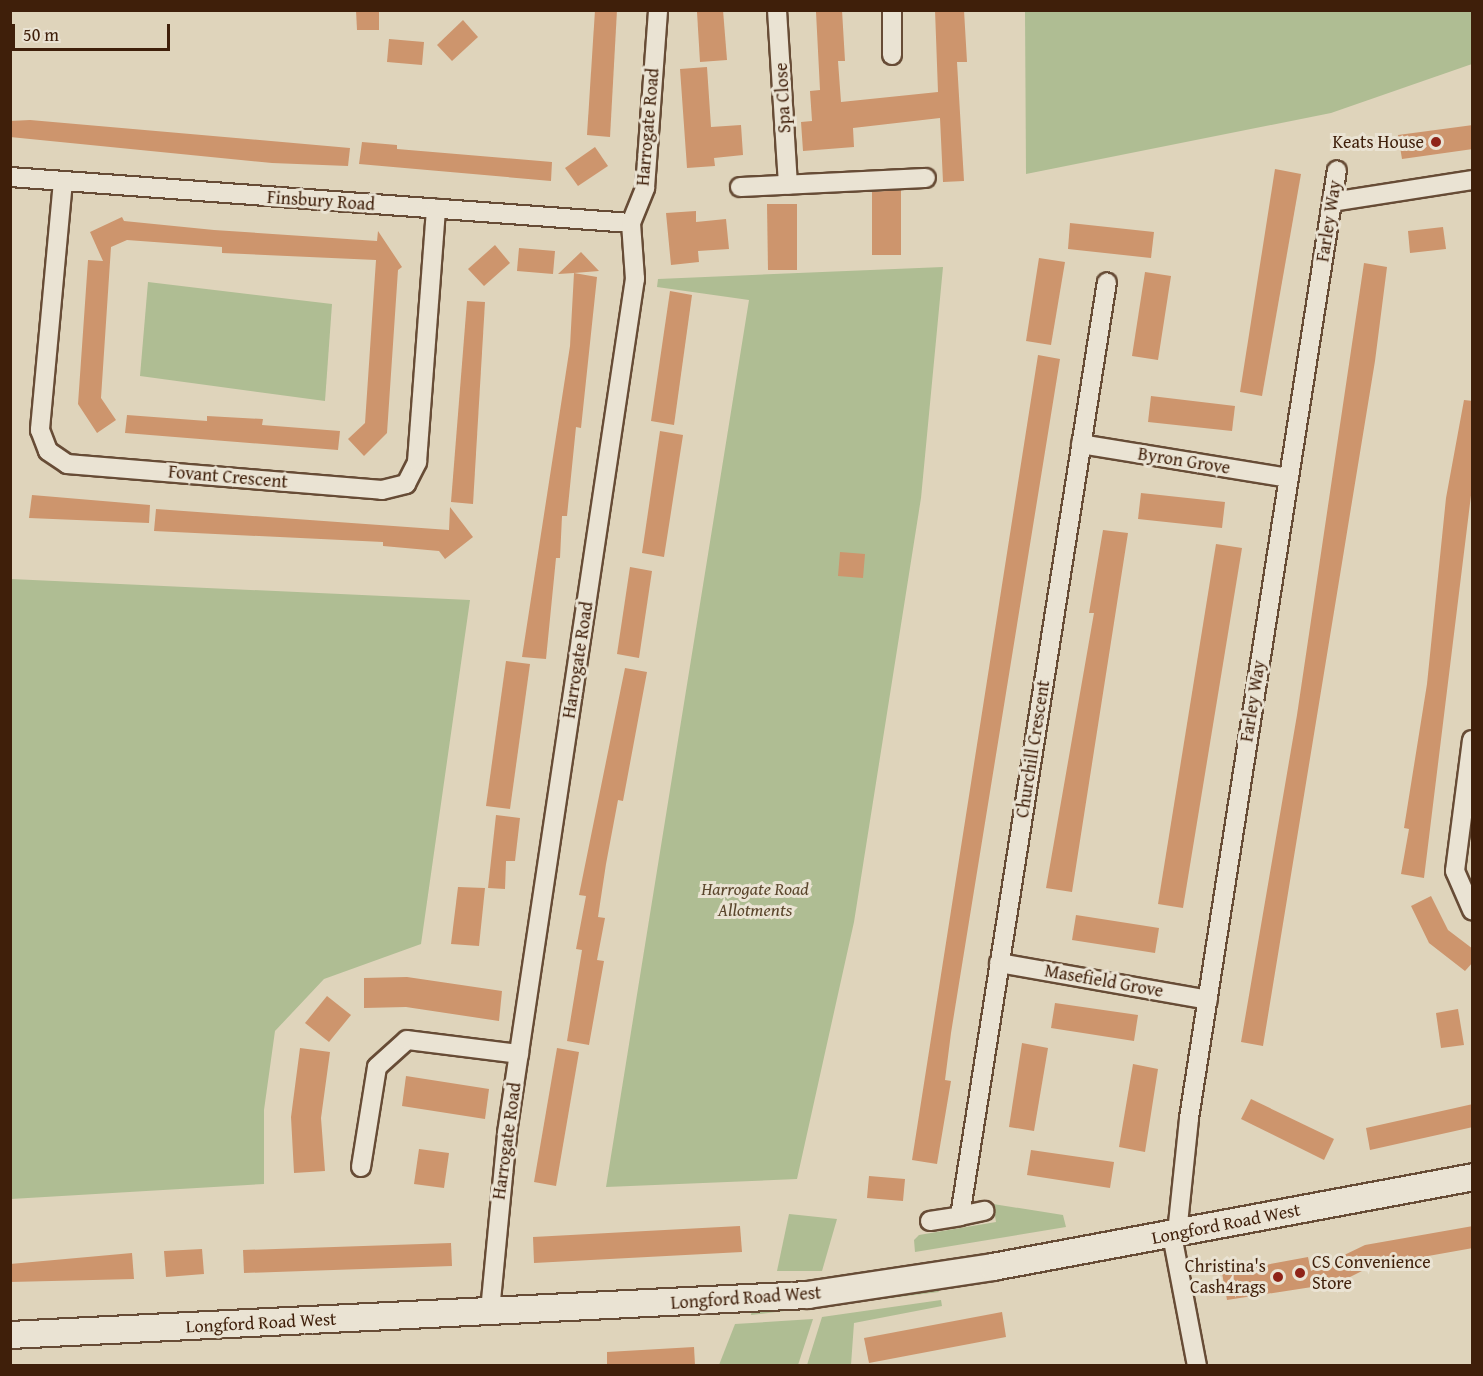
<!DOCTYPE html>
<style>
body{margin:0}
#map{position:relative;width:1483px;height:1376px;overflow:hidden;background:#dfd4bb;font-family:"Gentium Book Plus",serif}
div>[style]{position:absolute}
.green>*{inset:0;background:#afbd93}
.building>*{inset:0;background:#cd956d}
.roads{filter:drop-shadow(2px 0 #674c36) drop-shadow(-2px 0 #674c36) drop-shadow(0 2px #674c36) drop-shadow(0 -2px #674c36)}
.street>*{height:18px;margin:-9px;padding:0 9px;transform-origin:9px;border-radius:9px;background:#eae3d3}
.secondary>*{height:26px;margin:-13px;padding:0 13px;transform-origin:13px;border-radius:13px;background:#eae3d3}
.dots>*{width:16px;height:16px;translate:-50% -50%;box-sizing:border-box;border:3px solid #eae3d3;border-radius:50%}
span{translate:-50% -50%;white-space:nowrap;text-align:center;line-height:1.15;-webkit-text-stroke:6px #eae3d3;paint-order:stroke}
.street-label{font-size:18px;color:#3f1f0a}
.poi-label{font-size:18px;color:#3f1f0a}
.right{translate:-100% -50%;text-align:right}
.left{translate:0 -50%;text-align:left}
.park-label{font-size:18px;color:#5b462c;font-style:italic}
.frame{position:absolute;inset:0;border:12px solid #3f1f0a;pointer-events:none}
.scale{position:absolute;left:12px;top:24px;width:158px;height:27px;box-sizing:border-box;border:3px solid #3f1f0a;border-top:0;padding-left:8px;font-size:18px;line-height:21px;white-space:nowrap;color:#3f1f0a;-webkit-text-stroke:4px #eae3d3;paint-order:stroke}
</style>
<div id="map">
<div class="green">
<i style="clip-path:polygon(1025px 11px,1472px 11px,1472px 64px,1331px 113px,1026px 174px)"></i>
<i style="clip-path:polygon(943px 267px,921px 498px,854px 922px,797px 1179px,606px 1187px,749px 300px,657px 287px,658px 279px)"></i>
<i style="clip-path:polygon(148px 282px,332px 304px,325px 401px,140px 376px)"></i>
<i style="clip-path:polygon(11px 579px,470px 600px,421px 944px,324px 979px,275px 1031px,264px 1110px,264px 1184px,11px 1199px)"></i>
<i style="clip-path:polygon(993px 1204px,1063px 1215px,1066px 1227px,915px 1252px,914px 1240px,919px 1235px,996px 1222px)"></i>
<i style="clip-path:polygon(789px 1214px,837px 1219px,822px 1271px,777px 1271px)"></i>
<i style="clip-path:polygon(935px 1287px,939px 1292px,751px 1315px,752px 1309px)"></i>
<i style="clip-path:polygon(941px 1300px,942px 1306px,854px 1323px,851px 1365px,807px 1365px,822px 1317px)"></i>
<i style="clip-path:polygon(813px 1319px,798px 1365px,719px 1365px,735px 1324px)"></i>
</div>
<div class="building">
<i style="clip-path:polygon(356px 10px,379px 10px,379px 30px,357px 30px)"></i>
<i style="clip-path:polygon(595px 10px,617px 10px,610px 137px,587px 135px)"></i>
<i style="clip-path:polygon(723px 10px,727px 60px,700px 62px,697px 12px)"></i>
<i style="clip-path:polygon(842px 10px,845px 61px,838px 61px,841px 102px,938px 92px,935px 10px,964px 10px,967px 62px,957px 62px,964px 181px,943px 182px,940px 118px,853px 128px,854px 147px,803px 151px,801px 122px,812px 121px,810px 91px,820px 90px,816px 12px)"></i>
<i style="clip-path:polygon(463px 20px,478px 37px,452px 61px,437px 45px)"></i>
<i style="clip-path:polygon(389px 39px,424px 42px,422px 65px,387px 62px)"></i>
<i style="clip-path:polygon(707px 67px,711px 127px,741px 125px,743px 155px,714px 158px,715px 166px,687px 168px,680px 69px)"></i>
<i style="clip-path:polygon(30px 120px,350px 148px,348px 166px,272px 163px,10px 137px,10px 121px)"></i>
<i style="clip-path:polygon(1473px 125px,1473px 149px,1402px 159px,1398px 135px)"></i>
<i style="clip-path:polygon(362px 142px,397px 145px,397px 149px,552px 162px,551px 181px,359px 164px)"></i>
<i style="clip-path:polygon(595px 147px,608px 166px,578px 186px,565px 168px)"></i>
<i style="clip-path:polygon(1275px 169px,1301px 174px,1262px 396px,1240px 392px)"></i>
<i style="clip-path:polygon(901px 190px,901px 255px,872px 255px,872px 192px)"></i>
<i style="clip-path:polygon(767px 204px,797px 204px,797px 270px,768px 270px)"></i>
<i style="clip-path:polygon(696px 211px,696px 222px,726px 219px,729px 249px,698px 251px,699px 262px,671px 265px,666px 213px)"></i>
<i style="clip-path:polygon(122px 217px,124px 221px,214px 230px,377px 241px,378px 231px,402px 267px,398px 270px,387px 433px,364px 456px,348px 439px,365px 423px,376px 260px,222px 253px,222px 247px,127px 240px,111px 247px,101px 398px,116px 420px,97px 433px,78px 404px,88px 260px,103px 261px,90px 232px)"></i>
<i style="clip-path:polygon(1070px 223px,1154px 232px,1151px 258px,1068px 249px)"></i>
<i style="clip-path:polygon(1443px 227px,1446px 249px,1410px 253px,1408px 231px)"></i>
<i style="clip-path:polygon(495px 245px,510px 263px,484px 286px,468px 269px)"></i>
<i style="clip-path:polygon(519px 248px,555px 251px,553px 274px,517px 271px)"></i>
<i style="clip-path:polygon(581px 252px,599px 271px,574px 273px,597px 277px,581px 428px,576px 427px,567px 516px,562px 516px,560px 558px,556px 558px,546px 659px,522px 657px,570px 346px,574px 273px,558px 274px)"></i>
<i style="clip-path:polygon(1039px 258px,1065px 262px,1051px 345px,1026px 341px)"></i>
<i style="clip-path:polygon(1364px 263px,1387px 267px,1375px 361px,1263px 1046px,1241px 1042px,1297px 715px)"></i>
<i style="clip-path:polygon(1145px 272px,1171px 276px,1158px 360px,1132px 356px)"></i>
<i style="clip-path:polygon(670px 291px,692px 295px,674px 425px,651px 421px)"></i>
<i style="clip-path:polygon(467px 301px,485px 302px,473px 504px,451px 502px)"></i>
<i style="clip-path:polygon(1038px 355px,1060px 359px,951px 1033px,945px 1080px,951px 1081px,937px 1164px,912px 1160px)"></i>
<i style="clip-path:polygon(1151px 396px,1235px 406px,1232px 431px,1148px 422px)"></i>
<i style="clip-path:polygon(1464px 400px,1473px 401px,1473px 479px,1424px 878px,1401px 874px,1409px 829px,1404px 828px,1427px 684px,1446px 498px)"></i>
<i style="clip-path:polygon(127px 415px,207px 421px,207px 416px,263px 419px,262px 425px,340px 431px,338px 450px,125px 433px)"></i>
<i style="clip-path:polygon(660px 431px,683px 435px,664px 557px,642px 553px)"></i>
<i style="clip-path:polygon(1141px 493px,1225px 502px,1222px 528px,1138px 519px)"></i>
<i style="clip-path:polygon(32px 495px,150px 505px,149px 523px,29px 518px)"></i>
<i style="clip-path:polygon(450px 507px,473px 537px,445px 559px,439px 551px,383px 546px,383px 542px,154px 531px,156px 509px,449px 530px)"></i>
<i style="clip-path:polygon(1103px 530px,1128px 533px,1072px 892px,1046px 888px,1094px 613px,1089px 613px)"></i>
<i style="clip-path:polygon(1216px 544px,1242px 548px,1183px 908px,1158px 904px)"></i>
<i style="clip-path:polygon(840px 552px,865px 554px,863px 578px,838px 576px)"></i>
<i style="clip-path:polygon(630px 567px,652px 571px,639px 658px,617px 654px)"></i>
<i style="clip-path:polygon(506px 661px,530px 664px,510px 809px,486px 806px)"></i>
<i style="clip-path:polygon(625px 668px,647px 672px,623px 801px,618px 800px,606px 864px,598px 917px,605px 918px,597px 960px,604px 961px,589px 1045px,567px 1041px,582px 950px,576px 949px,586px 896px,579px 895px)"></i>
<i style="clip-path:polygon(496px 815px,520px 818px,515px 861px,506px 861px,505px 889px,488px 888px)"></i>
<i style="clip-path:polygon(458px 887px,485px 888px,479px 946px,451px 944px)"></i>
<i style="clip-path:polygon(1431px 896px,1448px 930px,1473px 949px,1473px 962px,1465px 971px,1429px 943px,1411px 906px)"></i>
<i style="clip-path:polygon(1076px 915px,1159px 928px,1155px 953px,1072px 940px)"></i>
<i style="clip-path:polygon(407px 977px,502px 991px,499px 1021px,406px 1007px,364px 1008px,364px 978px)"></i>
<i style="clip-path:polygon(327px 996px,351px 1015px,329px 1042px,305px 1023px)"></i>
<i style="clip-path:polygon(1055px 1003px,1138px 1015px,1134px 1041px,1051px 1028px)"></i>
<i style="clip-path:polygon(1458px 1009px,1464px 1045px,1441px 1048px,1436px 1013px)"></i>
<i style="clip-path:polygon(1022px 1043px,1048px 1048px,1034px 1131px,1009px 1127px)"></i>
<i style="clip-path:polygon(300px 1048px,330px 1052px,321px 1118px,325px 1171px,294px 1173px,291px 1117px)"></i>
<i style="clip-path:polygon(557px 1048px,579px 1052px,556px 1186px,534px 1182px)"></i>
<i style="clip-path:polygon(1133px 1064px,1158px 1069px,1145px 1152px,1119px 1147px)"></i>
<i style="clip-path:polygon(406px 1076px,489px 1089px,485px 1119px,402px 1106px)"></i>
<i style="clip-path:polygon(1251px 1099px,1334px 1139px,1324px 1160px,1241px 1119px)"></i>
<i style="clip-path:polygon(1473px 1104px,1473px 1127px,1370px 1150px,1366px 1128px)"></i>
<i style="clip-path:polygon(419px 1149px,449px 1153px,444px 1188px,414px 1184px)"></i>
<i style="clip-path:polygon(1031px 1150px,1114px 1162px,1110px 1188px,1027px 1175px)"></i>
<i style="clip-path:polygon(869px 1176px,905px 1179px,903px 1201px,867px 1198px)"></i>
<i style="clip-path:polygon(740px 1226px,742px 1252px,534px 1263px,533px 1237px)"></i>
<i style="clip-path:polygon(1473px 1226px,1473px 1248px,1372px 1266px,1338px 1283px,1227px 1300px,1222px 1273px,1308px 1257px,1311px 1271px,1365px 1245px)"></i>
<i style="clip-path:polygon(451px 1243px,452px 1266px,244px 1273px,243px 1250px)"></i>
<i style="clip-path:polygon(202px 1249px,204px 1274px,166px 1277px,164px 1251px)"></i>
<i style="clip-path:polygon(132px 1253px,134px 1279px,10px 1282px,10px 1264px)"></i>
<i style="clip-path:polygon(1002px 1312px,1006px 1337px,869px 1363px,864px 1338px)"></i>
<i style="clip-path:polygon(694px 1347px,695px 1365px,607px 1365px,607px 1352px)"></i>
</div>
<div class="roads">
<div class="street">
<i style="left:777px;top:10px;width:175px;rotate:86.4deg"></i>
<i style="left:892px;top:10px;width:45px;rotate:90deg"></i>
<i style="left:10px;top:177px;width:623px;rotate:4.24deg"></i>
<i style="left:63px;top:181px;width:250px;rotate:95.3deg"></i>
<i style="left:40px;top:430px;width:22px;rotate:69deg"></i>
<i style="left:48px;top:451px;width:23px;rotate:34deg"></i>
<i style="left:67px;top:464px;width:316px;rotate:4.7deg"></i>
<i style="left:382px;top:490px;width:25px;rotate:-14deg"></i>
<i style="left:406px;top:484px;width:25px;rotate:-63deg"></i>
<i style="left:417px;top:462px;width:254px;rotate:-85.7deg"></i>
<i style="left:740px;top:187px;width:186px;rotate:-2.8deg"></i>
<i style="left:1332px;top:202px;width:142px;rotate:-8.9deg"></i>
<i style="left:1081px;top:444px;width:210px;rotate:9.3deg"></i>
<i style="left:1472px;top:740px;width:132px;rotate:97.4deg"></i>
<i style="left:1455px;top:871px;width:43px;rotate:66.4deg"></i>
<i style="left:999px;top:963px;width:212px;rotate:10deg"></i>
<i style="left:361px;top:1167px;width:101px;rotate:-80.9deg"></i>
<i style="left:377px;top:1067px;width:40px;rotate:-42deg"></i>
<i style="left:407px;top:1040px;width:113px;rotate:7.1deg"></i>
<i style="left:960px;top:1216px;width:25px;rotate:-12deg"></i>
<i style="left:930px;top:1221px;width:30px;rotate:-9deg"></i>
<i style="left:960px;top:1216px;width:945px;rotate:-81.06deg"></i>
<i style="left:1177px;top:1233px;width:116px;rotate:-84deg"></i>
<i style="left:1189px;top:1118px;width:959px;rotate:-81.13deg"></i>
<i style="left:1172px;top:1235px;width:133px;rotate:79.2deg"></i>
<i style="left:490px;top:1311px;width:179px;rotate:-84.5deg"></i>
<i style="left:507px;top:1133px;width:864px;rotate:-81.48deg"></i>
<i style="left:635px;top:279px;width:56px;rotate:-94.1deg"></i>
<i style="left:631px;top:223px;width:38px;rotate:-68deg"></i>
<i style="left:645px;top:188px;width:178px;rotate:-85.8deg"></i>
</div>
<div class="secondary">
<i style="left:10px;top:1335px;width:799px;rotate:-2.87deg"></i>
<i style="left:808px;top:1295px;width:187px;rotate:-8.6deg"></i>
<i style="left:993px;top:1267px;width:487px;rotate:-10.6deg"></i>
</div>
</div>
<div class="dots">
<i style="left:1436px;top:142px;background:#8f2418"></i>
<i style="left:1300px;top:1273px;background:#8f2418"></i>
<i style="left:1278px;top:1277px;background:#8f2418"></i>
</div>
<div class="street-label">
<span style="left:783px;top:98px;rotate:-93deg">Spa Close</span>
<span style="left:648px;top:127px;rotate:-85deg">Harrogate Road</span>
<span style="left:321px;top:201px;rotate:4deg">Finsbury Road</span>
<span style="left:1329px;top:221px;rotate:-81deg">Farley Way</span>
<span style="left:1184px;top:461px;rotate:9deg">Byron Grove</span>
<span style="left:228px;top:477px;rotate:5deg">Fovant Crescent</span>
<span style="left:578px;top:660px;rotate:-81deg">Harrogate Road</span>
<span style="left:1253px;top:701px;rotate:-81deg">Farley Way</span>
<span style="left:1033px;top:749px;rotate:-81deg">Churchill Crescent</span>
<span style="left:1104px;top:981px;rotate:10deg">Masefield Grove</span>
<span style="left:507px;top:1141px;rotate:-82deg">Harrogate Road</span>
<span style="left:1226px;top:1224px;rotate:-11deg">Longford Road West</span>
<span style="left:746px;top:1298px;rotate:-4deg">Longford Road West</span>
<span style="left:261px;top:1323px;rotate:-3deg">Longford Road West</span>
</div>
<div class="poi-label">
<span class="right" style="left:1424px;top:142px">Keats House</span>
<span class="left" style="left:1312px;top:1273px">CS Convenience<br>Store</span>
<span class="right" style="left:1266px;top:1277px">Christina's<br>Cash4rags</span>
</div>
<div class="park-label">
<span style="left:755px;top:900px">Harrogate Road<br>Allotments</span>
</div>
<div class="frame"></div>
<div class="scale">50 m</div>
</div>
